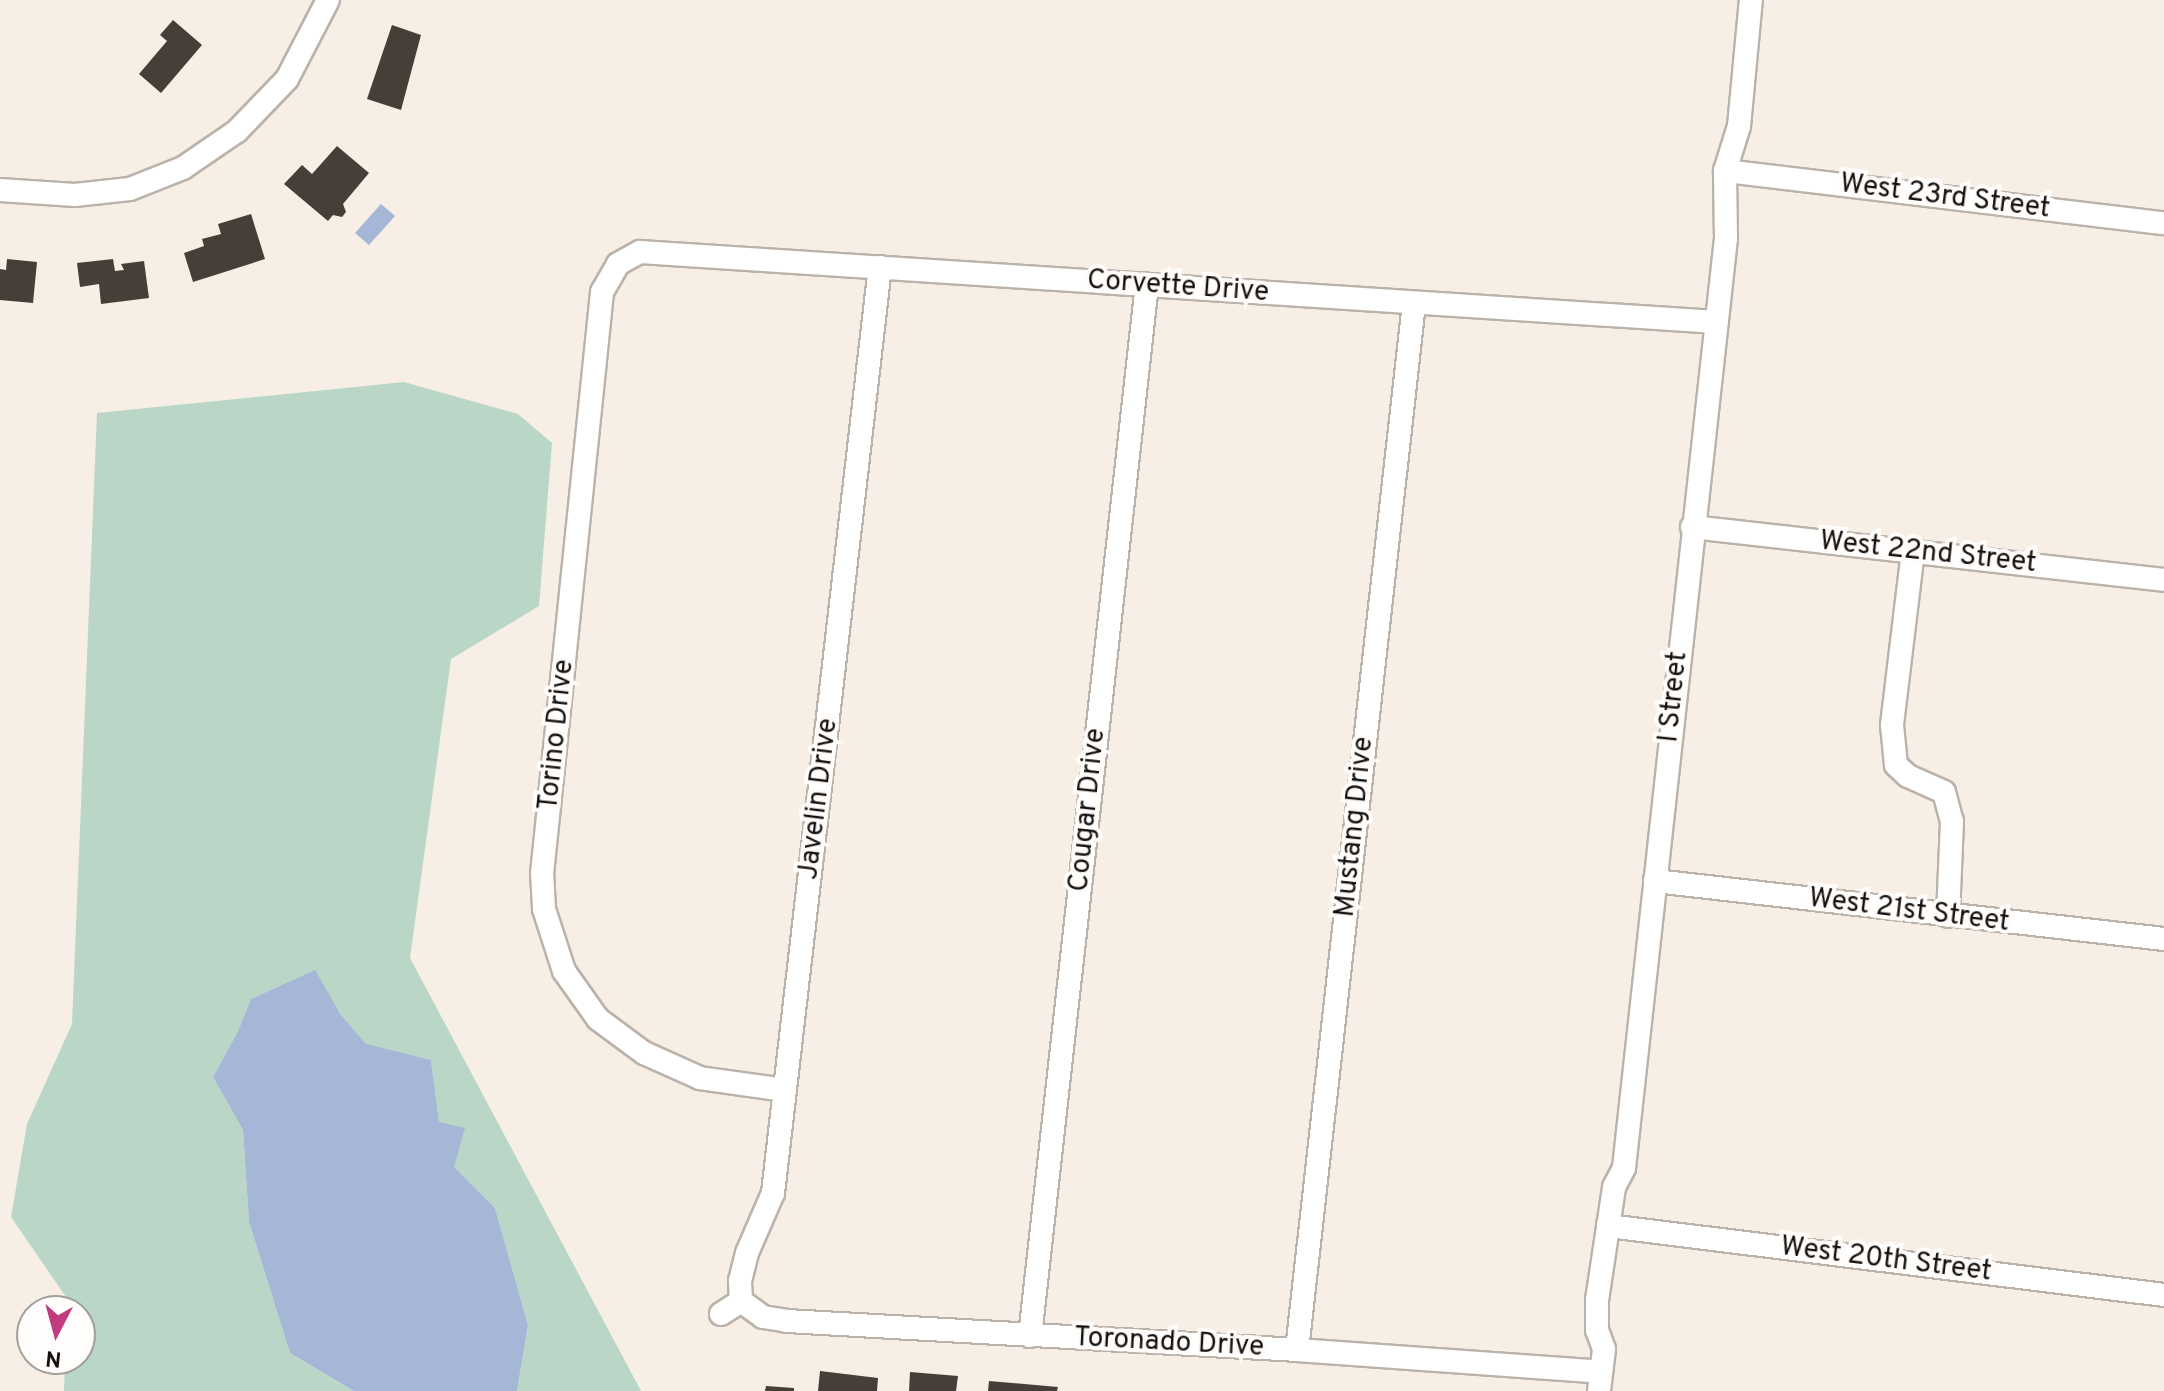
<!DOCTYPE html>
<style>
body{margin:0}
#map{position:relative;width:2164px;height:1391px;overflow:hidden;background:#f7efe5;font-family:Overpass,sans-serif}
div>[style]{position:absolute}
.green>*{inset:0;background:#b9d6c7}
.water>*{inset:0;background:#a5b6d7}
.building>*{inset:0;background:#473e38}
.roads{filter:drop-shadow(2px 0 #bbb3aa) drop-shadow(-2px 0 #bbb3aa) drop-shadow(0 2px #bbb3aa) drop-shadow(0 -2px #bbb3aa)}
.minor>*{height:22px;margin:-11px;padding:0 11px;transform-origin:11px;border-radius:11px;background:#fff}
span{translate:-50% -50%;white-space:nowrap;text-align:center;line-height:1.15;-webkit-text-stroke:8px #fffdfb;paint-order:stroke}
.street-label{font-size:28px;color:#14110e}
.north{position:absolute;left:16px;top:1295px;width:80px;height:80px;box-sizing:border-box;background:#fffdfb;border:2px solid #a19f9c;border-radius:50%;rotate:186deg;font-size:22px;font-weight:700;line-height:32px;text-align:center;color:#14110e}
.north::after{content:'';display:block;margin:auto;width:28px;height:36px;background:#c03b7f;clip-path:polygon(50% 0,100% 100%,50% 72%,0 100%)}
</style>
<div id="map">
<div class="green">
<i style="clip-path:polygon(404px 382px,518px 414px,552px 443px,539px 606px,451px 659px,410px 958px,641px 1391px,517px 1391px,528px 1325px,495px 1208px,453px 1167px,439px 1123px,431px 1060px,366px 1045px,341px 1015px,315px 971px,251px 999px,238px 1031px,213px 1077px,243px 1130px,249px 1222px,290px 1353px,354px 1391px,64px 1391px,65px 1359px,80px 1359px,80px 1311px,66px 1311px,66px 1297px,11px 1217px,27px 1124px,72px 1024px,97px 413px)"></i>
</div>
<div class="water">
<i style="clip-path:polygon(381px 204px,395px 216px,369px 245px,355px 233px)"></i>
<i style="clip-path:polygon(315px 970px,341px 1015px,366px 1044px,431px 1060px,439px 1122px,465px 1128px,454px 1167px,495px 1208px,528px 1325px,517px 1391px,354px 1391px,290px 1353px,249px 1222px,243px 1130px,213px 1077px,238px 1031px,251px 999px)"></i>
</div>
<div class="building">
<i style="clip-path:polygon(173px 20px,202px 45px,161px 93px,139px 74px,167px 41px,160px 35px)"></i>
<i style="clip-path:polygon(392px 25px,421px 35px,401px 110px,367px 99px)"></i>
<i style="clip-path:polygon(337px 146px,369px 173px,343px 204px,346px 212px,342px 217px,333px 215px,328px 221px,284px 184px,302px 165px,312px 174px)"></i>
<i style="clip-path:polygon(251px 214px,265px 259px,193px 282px,184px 253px,204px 246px,202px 239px,221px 234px,218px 224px)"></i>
<i style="clip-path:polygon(7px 259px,37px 262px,33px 303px,0 300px,0 269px,6px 270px)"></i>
<i style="clip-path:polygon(113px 259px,115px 271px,124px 270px,121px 264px,144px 261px,149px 298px,101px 304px,99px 284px,80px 287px,77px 263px)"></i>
<i style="clip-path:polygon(820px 1371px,878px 1378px,877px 1391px,818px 1391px)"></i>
<i style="clip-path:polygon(910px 1372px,958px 1376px,956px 1391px,909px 1391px)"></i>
<i style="clip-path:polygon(989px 1381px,1058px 1387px,1057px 1391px,988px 1391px)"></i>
<i style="clip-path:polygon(766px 1386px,794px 1388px,794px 1391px,765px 1391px)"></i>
</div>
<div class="roads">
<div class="minor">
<i style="left:1725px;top:171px;width:442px;rotate:6.8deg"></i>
<i style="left:0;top:190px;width:75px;rotate:3.8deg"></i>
<i style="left:75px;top:195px;width:55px;rotate:-6.2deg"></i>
<i style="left:130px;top:189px;width:57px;rotate:-21.6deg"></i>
<i style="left:183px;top:168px;width:65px;rotate:-34.4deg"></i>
<i style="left:237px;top:131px;width:72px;rotate:-46.1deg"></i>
<i style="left:287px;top:79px;width:89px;rotate:-62.6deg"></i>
<i style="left:1692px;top:527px;width:475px;rotate:6.4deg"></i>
<i style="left:1913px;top:551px;width:175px;rotate:96.9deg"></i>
<i style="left:1892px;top:725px;width:40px;rotate:84.3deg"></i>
<i style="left:1896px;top:765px;width:16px;rotate:43deg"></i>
<i style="left:1908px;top:776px;width:39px;rotate:24deg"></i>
<i style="left:1944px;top:792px;width:30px;rotate:75deg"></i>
<i style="left:1952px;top:821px;width:95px;rotate:92.4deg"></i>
<i style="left:1655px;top:881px;width:512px;rotate:6.5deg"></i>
<i style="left:785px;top:1090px;width:86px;rotate:-172deg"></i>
<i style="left:700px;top:1078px;width:61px;rotate:-155.9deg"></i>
<i style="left:644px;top:1053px;width:57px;rotate:-143.5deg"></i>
<i style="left:598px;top:1019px;width:59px;rotate:-125.3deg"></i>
<i style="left:564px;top:971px;width:65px;rotate:-107.9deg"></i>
<i style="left:544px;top:909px;width:35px;rotate:-93deg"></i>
<i style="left:542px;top:874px;width:585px;rotate:-84.11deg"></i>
<i style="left:602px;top:292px;width:32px;rotate:-60deg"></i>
<i style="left:618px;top:264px;width:25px;rotate:-29deg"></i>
<i style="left:640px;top:252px;width:1079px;rotate:3.72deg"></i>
<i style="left:1608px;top:1226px;width:560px;rotate:7.07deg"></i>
<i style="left:741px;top:1301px;width:20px;rotate:-93deg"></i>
<i style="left:740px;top:1281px;width:29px;rotate:-76deg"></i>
<i style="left:747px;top:1253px;width:65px;rotate:-66.6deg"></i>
<i style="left:773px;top:1193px;width:932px;rotate:-83.41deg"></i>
<i style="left:741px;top:1301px;width:27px;rotate:36deg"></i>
<i style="left:763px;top:1317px;width:24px;rotate:9deg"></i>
<i style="left:787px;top:1321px;width:511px;rotate:3.25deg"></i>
<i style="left:1297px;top:1350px;width:305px;rotate:4.1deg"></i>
<i style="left:721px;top:1314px;width:24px;rotate:-33deg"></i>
<i style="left:1030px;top:1336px;width:1058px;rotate:-83.65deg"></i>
<i style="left:1297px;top:1350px;width:1053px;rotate:-83.62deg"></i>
<i style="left:1599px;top:1391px;width:42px;rotate:-83.2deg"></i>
<i style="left:1604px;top:1349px;width:20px;rotate:-110deg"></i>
<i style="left:1597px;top:1330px;width:30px;rotate:-90deg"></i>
<i style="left:1597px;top:1300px;width:114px;rotate:-81.4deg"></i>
<i style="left:1614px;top:1187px;width:21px;rotate:-62deg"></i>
<i style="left:1624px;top:1168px;width:936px;rotate:-83.74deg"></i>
<i style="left:1726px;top:238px;width:67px;rotate:-90.9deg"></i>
<i style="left:1725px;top:171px;width:47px;rotate:-72.7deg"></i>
<i style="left:1739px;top:126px;width:127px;rotate:-84.6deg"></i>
</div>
</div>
<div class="street-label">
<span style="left:1945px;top:197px;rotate:7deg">West 23rd Street</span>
<span style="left:1178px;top:287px;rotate:4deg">Corvette Drive</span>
<span style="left:1928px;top:553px;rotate:6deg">West 22nd Street</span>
<span style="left:1674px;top:697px;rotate:-84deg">I Street</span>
<span style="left:557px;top:735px;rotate:-84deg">Torino Drive</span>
<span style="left:819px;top:799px;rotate:-83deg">Javelin Drive</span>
<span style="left:1088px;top:810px;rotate:-84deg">Cougar Drive</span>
<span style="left:1355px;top:827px;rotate:-84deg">Mustang Drive</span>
<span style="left:1909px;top:911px;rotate:7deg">West 21st Street</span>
<span style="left:1886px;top:1260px;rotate:7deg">West 20th Street</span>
<span style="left:1169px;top:1343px;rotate:3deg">Toronado Drive</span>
</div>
<div class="north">N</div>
</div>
